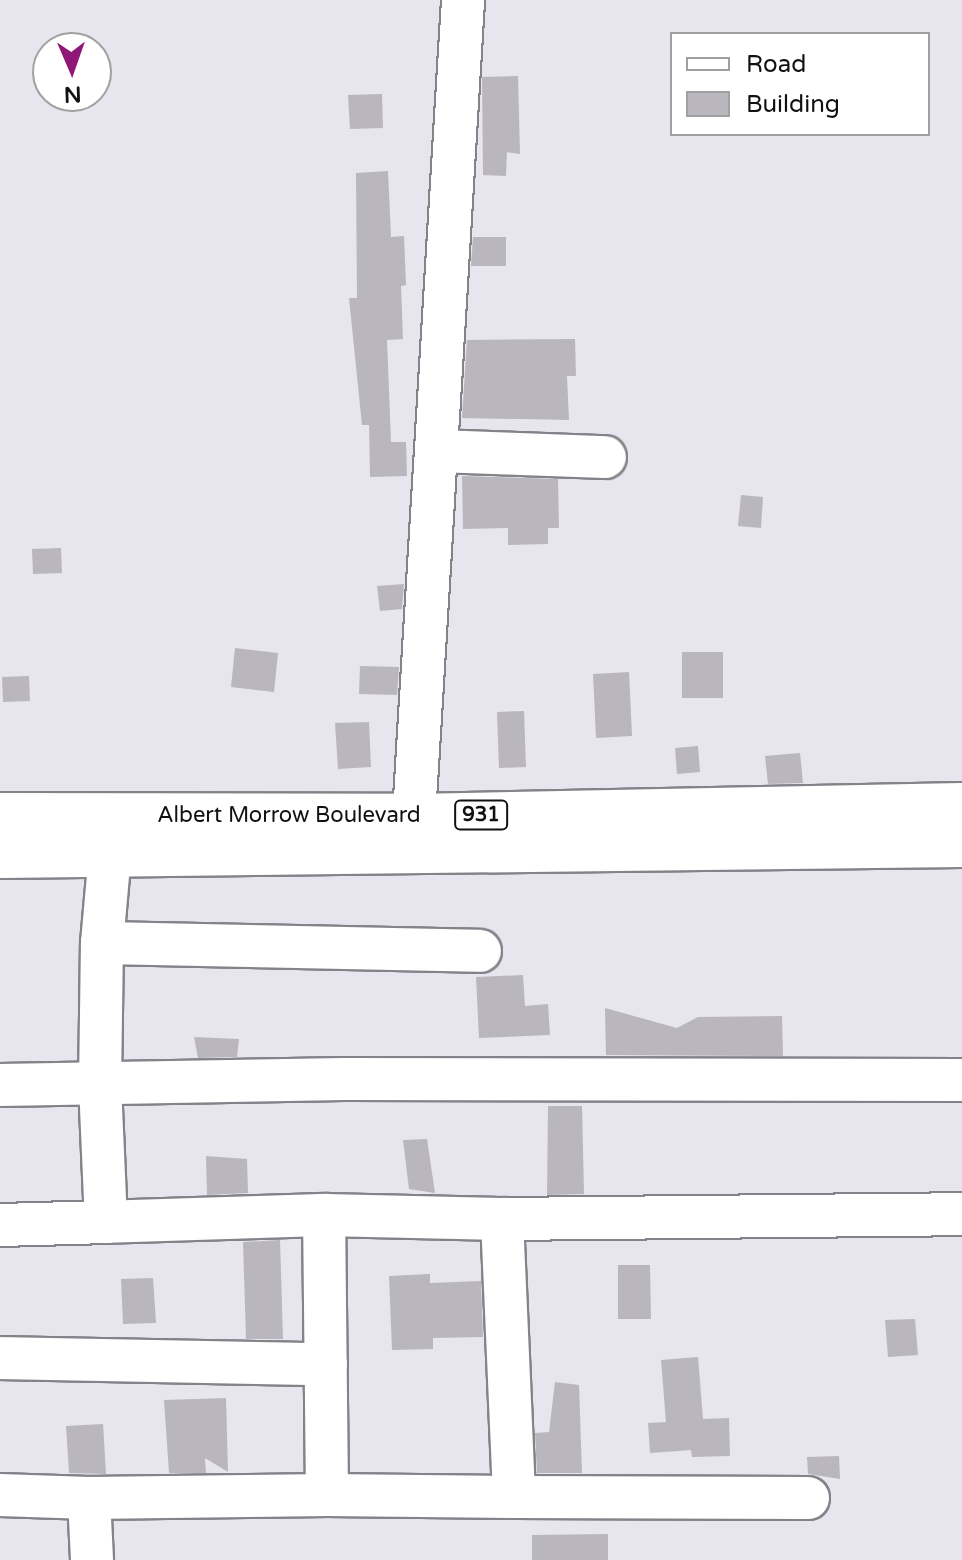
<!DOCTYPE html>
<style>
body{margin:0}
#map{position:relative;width:962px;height:1560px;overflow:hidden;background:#e7e5ed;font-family:"Varela Round",sans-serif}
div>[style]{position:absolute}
.building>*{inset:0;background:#bab6bd}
.roads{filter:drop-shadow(2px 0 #84838a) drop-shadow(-2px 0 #84838a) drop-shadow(0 2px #84838a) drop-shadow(0 -2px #84838a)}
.minor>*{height:42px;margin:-21px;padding:0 21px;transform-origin:21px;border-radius:21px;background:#fff}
.highway>*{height:44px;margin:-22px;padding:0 22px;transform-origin:22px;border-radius:22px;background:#fff}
span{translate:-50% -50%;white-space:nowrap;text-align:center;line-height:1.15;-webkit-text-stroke:6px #fff;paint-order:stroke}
.shield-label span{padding:2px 6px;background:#fff;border:2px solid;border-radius:6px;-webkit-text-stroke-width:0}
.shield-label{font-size:20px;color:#111113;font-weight:700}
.street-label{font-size:22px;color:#111113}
.legend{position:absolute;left:670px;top:32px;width:260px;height:104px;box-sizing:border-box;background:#fff;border:2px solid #a0a0a1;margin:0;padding:10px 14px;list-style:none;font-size:24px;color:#111113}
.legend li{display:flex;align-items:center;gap:16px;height:40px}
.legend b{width:40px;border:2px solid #a0a0a1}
.north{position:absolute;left:32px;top:32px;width:80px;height:80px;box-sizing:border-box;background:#fff;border:2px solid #a0a0a1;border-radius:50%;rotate:178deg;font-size:22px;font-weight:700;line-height:32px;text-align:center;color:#111113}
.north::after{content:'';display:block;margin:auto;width:28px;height:36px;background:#8e1777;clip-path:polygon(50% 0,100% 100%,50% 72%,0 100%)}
</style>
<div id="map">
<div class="building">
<i style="clip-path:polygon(518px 76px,520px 154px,507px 152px,506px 176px,483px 175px,482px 77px)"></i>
<i style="clip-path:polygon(382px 94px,383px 128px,350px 129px,348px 95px)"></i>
<i style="clip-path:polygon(388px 171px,391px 237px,404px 236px,406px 285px,401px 286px,403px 339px,387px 340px,391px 442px,406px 442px,407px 476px,370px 477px,369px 425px,362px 425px,349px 298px,357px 298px,356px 173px)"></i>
<i style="clip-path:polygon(473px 237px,506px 237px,506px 266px,471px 266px)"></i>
<i style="clip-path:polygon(575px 339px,576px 376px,567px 376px,569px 420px,462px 418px,467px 340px)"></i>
<i style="clip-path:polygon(462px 476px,558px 479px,559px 528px,548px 528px,548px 544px,508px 545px,508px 528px,463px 529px)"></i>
<i style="clip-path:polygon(741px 495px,763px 497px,761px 528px,738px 526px)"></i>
<i style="clip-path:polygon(61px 548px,62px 573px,33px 574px,32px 549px)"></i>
<i style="clip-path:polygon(404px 584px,402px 609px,380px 611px,377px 586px)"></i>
<i style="clip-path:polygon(235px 648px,278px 653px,274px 692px,231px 687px)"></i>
<i style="clip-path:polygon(682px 652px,723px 652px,723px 698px,682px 698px)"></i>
<i style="clip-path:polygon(360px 666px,399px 667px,397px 695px,359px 694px)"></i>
<i style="clip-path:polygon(629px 672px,632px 736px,596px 738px,593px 674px)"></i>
<i style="clip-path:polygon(29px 676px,30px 701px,3px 702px,2px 677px)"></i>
<i style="clip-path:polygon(524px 711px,526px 767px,499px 768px,497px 712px)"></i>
<i style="clip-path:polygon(369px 722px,371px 767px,338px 769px,335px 723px)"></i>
<i style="clip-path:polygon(698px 746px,700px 772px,677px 774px,675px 748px)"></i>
<i style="clip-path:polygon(800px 753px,803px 783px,768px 784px,765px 756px)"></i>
<i style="clip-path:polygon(523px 975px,525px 1006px,548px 1004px,550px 1035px,479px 1038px,476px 977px)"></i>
<i style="clip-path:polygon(605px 1008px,677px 1028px,698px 1017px,782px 1016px,783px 1056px,606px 1055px)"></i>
<i style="clip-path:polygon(194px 1037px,239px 1039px,237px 1057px,198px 1058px)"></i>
<i style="clip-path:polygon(548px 1106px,582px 1106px,584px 1194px,547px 1195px)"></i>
<i style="clip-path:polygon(427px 1139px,435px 1193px,409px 1189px,403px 1140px)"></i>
<i style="clip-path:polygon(206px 1156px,247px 1159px,248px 1193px,207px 1195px)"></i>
<i style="clip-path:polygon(280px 1240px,283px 1339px,246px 1339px,243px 1242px)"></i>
<i style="clip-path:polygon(618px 1265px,650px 1265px,651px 1319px,618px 1319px)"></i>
<i style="clip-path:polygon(430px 1274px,430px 1283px,481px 1281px,483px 1337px,433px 1338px,433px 1349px,392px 1350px,389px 1276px)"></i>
<i style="clip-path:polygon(153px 1278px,156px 1323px,123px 1324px,121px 1279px)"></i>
<i style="clip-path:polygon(915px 1319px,918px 1355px,888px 1357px,885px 1320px)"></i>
<i style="clip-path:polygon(698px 1357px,703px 1419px,729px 1418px,730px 1456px,692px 1457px,691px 1450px,650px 1453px,648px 1423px,666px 1422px,661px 1360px)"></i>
<i style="clip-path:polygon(555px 1382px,579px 1385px,582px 1473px,537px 1473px,535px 1433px,549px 1432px)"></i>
<i style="clip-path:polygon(226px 1398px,228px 1472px,205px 1458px,206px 1473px,169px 1473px,164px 1400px)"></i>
<i style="clip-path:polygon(103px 1424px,106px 1474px,69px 1473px,66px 1426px)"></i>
<i style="clip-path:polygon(839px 1456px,840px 1479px,808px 1474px,807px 1457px)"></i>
<i style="clip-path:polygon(608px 1534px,608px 1560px,532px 1560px,532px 1535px)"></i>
</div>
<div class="roads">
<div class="minor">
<i style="left:438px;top:451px;width:167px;rotate:2.1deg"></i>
<i style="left:414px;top:816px;width:817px;rotate:-86.56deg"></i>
<i style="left:102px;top:943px;width:378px;rotate:1.2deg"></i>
<i style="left:0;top:1085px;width:344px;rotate:-1deg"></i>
<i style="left:344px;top:1079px;width:618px;rotate:0.09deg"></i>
<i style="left:324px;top:1215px;width:178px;rotate:1.3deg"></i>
<i style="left:502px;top:1219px;width:278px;rotate:87.5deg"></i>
<i style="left:514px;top:1497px;width:187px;rotate:-179.4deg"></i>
<i style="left:502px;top:1219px;width:460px;rotate:-0.6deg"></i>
<i style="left:0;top:1225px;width:106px;rotate:-1.6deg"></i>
<i style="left:106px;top:1222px;width:137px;rotate:-92.5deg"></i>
<i style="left:100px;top:1085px;width:142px;rotate:-89.2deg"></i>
<i style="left:102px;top:943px;width:89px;rotate:-84.9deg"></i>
<i style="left:0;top:1358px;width:326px;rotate:1.1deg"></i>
<i style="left:0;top:1495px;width:89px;rotate:1.9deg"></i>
<i style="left:89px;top:1498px;width:62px;rotate:87.2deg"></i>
<i style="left:514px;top:1497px;width:294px;rotate:0.2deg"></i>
<i style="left:89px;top:1498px;width:238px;rotate:-0.7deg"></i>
<i style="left:327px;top:1495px;width:280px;rotate:-90.6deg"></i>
<i style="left:324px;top:1215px;width:218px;rotate:178.2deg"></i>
</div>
<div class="highway">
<i style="left:0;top:815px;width:414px;rotate:0.1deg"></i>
<i style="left:414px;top:816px;width:548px;rotate:-1.15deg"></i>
<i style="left:0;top:856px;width:962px;rotate:-0.66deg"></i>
</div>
</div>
<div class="shield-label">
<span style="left:481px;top:815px">931</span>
</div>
<div class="street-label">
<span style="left:289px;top:816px">Albert Morrow Boulevard</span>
</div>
<ul class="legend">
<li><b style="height:10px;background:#fff"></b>Road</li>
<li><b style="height:22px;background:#bab6bd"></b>Building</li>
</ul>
<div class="north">N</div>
</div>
